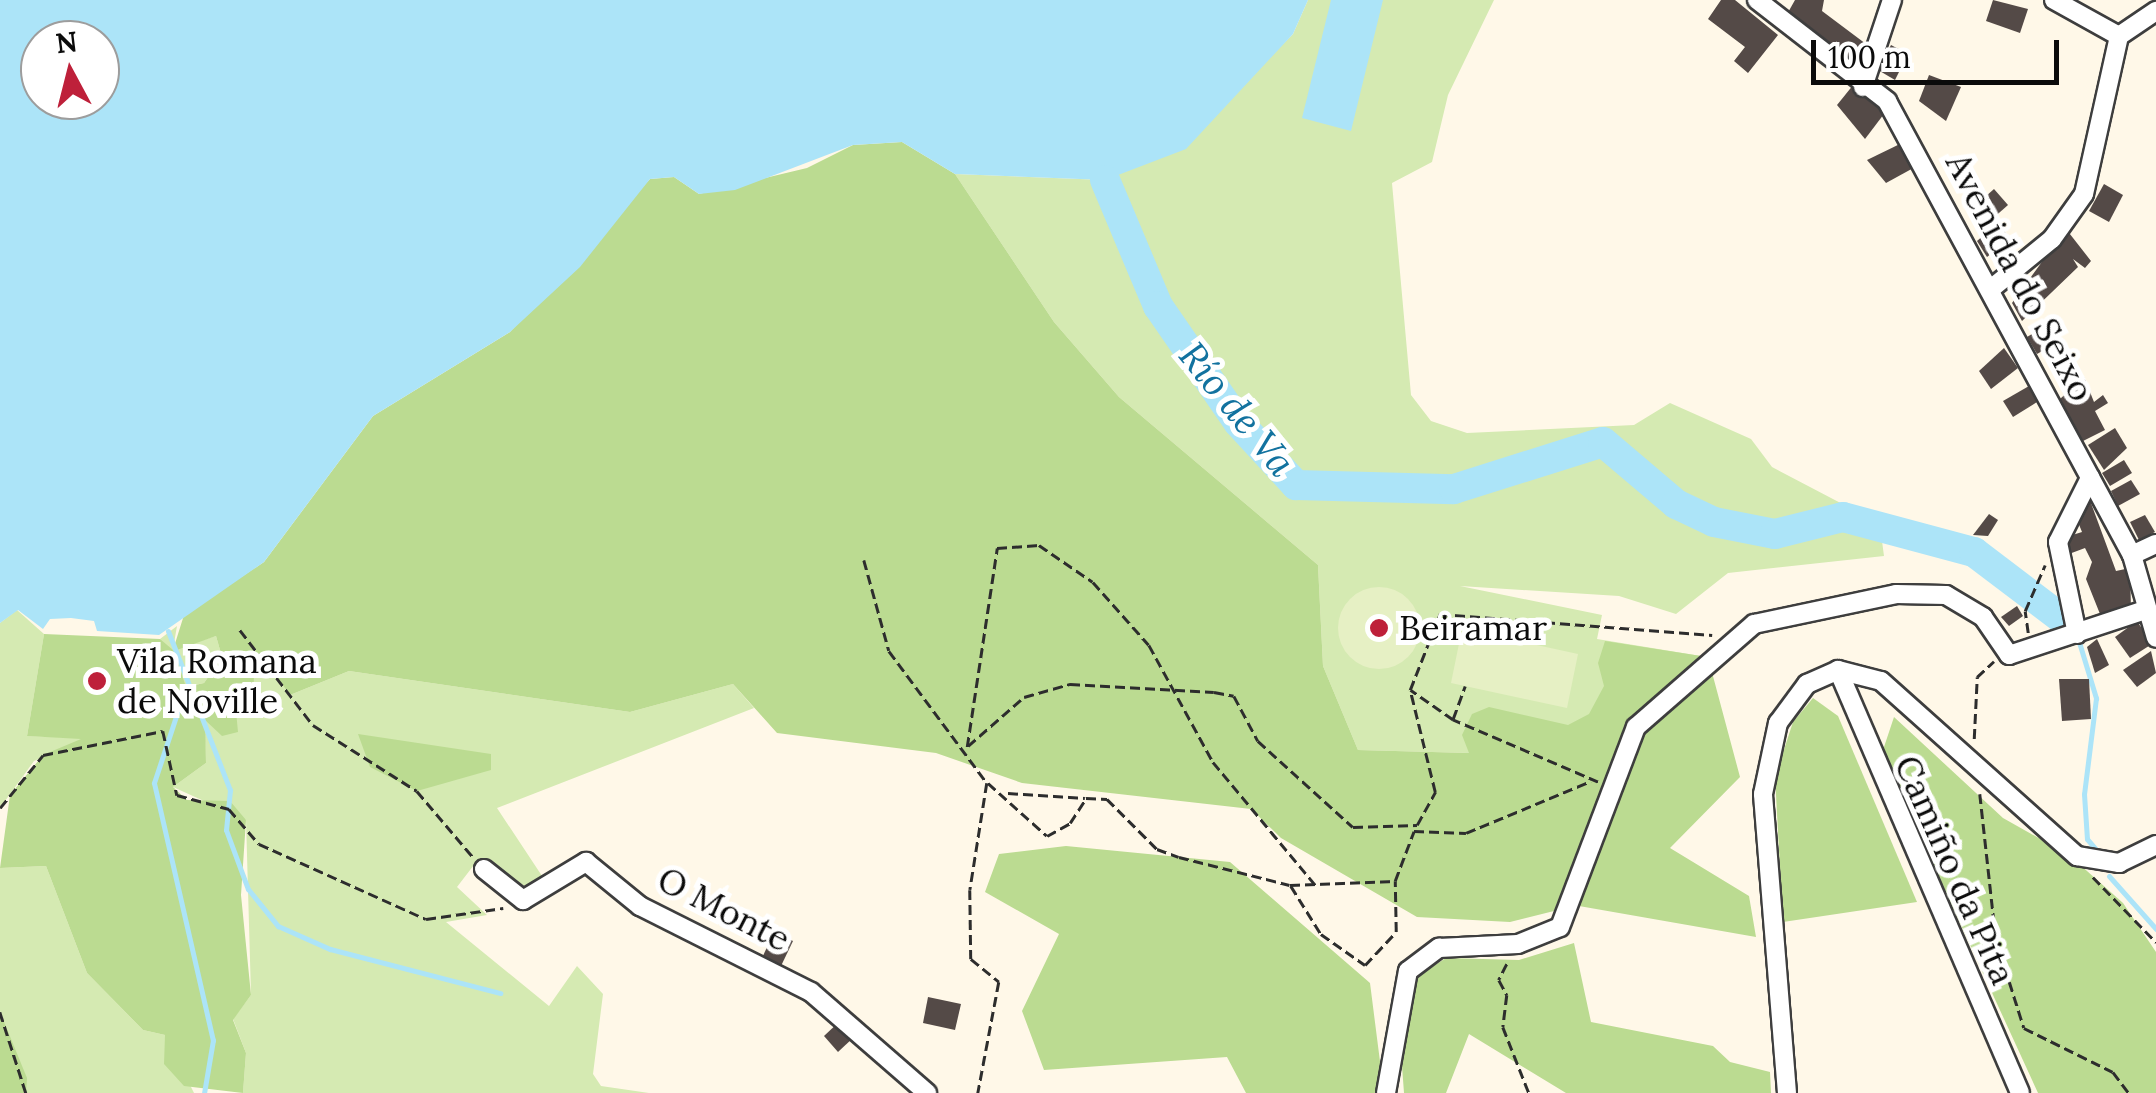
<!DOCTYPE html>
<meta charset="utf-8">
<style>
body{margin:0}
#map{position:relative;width:2156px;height:1093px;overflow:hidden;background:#fff8e8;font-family:Lora,serif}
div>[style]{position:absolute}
.green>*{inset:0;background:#d5eab2}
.forest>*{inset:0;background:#bbdb91}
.pitch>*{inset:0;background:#e6f0c4}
.round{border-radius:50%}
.water>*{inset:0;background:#ace4f8}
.stream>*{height:5px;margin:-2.5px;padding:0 2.5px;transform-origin:2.5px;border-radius:2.5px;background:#ace4f8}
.river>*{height:30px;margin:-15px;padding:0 15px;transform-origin:15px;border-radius:15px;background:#ace4f8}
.building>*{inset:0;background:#544a47}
.path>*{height:2.5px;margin-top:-1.25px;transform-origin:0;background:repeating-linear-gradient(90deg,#2d2d2d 0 10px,transparent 0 15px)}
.roads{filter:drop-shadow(2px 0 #3e3e3e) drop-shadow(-2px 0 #3e3e3e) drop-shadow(0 2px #3e3e3e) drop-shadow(0 -2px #3e3e3e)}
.minor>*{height:18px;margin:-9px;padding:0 9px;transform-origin:9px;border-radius:9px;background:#fff}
.dots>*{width:28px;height:28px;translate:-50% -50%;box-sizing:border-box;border:5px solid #fff;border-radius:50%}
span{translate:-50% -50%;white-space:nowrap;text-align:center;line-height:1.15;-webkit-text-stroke:10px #fff;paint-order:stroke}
.street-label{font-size:35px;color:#0b0b0b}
.poi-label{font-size:35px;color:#0b0b0b}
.left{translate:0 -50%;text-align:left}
.water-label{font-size:38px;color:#12729f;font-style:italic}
.north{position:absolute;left:20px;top:20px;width:100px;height:100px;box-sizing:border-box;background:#fff;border:2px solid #9d9d9d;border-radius:50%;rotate:353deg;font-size:28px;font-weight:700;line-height:40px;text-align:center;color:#0b0b0b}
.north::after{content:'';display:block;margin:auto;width:35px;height:45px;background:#be203a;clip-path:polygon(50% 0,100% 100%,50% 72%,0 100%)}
.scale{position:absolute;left:1811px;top:40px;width:248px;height:45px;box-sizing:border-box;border:5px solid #0b0b0b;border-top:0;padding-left:12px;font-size:30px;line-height:35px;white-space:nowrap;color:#0b0b0b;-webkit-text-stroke:8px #fff;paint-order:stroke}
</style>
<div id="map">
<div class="green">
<i style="clip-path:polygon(1308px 0,1494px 0,1448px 95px,1432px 162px,1392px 183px,1411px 395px,1431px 421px,1467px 433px,1634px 425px,1670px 403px,1751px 439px,1772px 467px,1873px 520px,1882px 541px,1884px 556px,1728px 573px,1676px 614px,1619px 596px,1460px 586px,1602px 615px,1597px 639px,1701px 656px,1645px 706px,1606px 776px,1470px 753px,1358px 750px,1323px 666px,1318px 565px,1119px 397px,1054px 322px,955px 174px,1105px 180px,1257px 70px,1293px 34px)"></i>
<i style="clip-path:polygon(17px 610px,44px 634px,27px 736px,86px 738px,34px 761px,0 808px,0 623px)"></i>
<i style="clip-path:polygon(177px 626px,173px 649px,216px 636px,222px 657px,204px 683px,185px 687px,160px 639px)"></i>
<i style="clip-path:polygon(349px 671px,630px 712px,733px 684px,754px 708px,497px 808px,544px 879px,527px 887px,477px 861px,457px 887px,487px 915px,446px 922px,549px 1006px,577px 966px,603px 994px,593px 1074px,601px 1086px,649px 1093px,243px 1093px,246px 1053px,233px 1019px,251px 995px,246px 820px,173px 787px,206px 763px,204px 719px,236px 711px,253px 675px,274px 674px,290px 695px)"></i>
<i style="clip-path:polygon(46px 866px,87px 973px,143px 1030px,165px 1035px,194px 1093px,26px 1093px,0 1012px,0 868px)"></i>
</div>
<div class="forest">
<i style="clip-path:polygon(evenodd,902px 142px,955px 174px,1054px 322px,1119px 397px,1318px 565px,1323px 666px,1358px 750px,1469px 753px,1462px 735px,1472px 714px,1489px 707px,1568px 725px,1589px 714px,1604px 686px,1598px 663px,1605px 641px,1701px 656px,1645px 706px,1620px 743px,1554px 911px,1510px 922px,1417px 917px,1281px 838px,1251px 809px,1022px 783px,936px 753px,777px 733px,733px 684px,630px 712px,349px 671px,290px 695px,274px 674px,254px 675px,253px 702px,236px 711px,238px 732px,222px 736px,205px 720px,206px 763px,173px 787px,187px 800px,230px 801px,246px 820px,241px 895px,251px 995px,233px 1020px,246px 1053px,243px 1093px,184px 1086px,164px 1064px,165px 1035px,143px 1030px,87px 973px,46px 866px,0 868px,10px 795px,43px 755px,81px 739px,27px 736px,44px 634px,160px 639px,173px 650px,184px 615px,264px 562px,373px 416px,510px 332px,650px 179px,674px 177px,699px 194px,807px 168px,853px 145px,902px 142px,216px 636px,222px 657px,204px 683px,186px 687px,174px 651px,216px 636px)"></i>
<i style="clip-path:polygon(1710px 665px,1740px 777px,1670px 848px,1749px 896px,1756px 937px,1579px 906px,1644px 730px)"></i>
<i style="clip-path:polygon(1813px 698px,1838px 716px,1917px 902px,1783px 922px,1775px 777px,1793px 722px)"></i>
<i style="clip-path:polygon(1894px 717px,2003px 818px,2069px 855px,2123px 903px,2156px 952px,2156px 1093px,2038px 1093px,1882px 753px)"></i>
<i style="clip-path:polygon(358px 734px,491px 754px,491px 770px,417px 791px,370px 767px)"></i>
<i style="clip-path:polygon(1066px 846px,1230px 862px,1370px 983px,1384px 1093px,1246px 1093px,1227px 1057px,1044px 1070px,1022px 1011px,1059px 934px,985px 892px,999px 854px)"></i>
<i style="clip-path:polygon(1574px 943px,1591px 1022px,1713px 1046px,1730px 1062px,1770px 1072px,1771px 1093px,1566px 1093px,1469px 1034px,1446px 1093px,1404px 1093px,1400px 1039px,1418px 976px,1446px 958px,1519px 960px)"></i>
<i style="clip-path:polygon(0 1012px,27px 1078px,26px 1093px,0 1093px)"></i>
</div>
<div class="pitch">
<i class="round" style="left:1338px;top:587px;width:82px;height:82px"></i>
<i style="clip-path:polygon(1462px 629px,1578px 654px,1567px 708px,1451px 683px)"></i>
</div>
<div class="water">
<i style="clip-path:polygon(evenodd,0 0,1308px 0,1293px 34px,1186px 149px,1105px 180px,955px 174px,902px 142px,853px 145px,735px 190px,699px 194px,674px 177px,650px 179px,580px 267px,510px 332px,373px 416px,264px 562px,159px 635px,97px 631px,94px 621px,71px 618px,50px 619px,43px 629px,18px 610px,0 623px,0 0,100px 40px,100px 100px,40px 100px,40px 40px,100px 40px)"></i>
<i style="clip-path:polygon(1331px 0,1383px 0,1351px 131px,1302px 118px)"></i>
</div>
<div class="stream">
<i style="left:168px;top:631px;width:171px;rotate:68.7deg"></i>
<i style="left:230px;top:790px;width:40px;rotate:95.7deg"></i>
<i style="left:226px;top:830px;width:63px;rotate:69.6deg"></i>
<i style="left:248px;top:889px;width:48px;rotate:51deg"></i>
<i style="left:278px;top:926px;width:57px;rotate:23.9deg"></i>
<i style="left:330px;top:949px;width:176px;rotate:14.5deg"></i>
<i style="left:2079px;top:642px;width:59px;rotate:73.1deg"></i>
<i style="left:2096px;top:698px;width:97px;rotate:97.1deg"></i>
<i style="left:2084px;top:794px;width:45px;rotate:86.2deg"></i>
<i style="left:2087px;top:839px;width:20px;rotate:49deg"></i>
<i style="left:185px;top:689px;width:99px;rotate:108.3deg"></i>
<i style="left:154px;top:783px;width:264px;rotate:77.1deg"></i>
<i style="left:213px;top:1040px;width:54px;rotate:99.6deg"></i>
<i style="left:2109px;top:876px;width:71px;rotate:48.4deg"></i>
</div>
<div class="river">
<i style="left:1105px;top:180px;width:137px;rotate:67.2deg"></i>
<i style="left:1158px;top:306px;width:141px;rotate:55.4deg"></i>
<i style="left:1238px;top:422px;width:86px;rotate:47.4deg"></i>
<i style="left:1296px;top:485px;width:158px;rotate:1.5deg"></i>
<i style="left:1454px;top:489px;width:156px;rotate:-17.5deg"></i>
<i style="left:1603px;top:442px;width:96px;rotate:40.3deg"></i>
<i style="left:1676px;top:504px;width:42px;rotate:25.3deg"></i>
<i style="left:1714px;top:522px;width:62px;rotate:11.1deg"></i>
<i style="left:1775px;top:534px;width:70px;rotate:-14deg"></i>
<i style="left:1843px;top:517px;width:136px;rotate:15deg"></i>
<i style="left:1974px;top:552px;width:109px;rotate:37.2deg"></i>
</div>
<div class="building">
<i style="clip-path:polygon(1721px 0,1735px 0,1778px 35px,1748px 73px,1734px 61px,1745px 47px,1708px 19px)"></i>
<i style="clip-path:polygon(1795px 0,1824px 0,1822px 11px,1874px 50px,1862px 72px,1786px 16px)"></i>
<i style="clip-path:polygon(1993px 0,2028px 9px,2020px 33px,1986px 21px)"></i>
<i style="clip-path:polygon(1891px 45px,1908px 54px,1895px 80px,1878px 70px)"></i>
<i style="clip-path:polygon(1929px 75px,1961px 87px,1946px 121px,1919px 101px)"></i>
<i style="clip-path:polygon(1854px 84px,1887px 110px,1865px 139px,1837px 105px)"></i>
<i style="clip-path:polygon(1904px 142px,1917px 166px,1886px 183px,1867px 160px)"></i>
<i style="clip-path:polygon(2104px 184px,2123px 195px,2109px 222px,2089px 211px)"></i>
<i style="clip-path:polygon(1994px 189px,2008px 205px,1982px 228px,1968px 212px)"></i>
<i style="clip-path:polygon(1998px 223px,2010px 239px,1987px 257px,1977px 241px)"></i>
<i style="clip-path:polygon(2066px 229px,2091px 261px,2085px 268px,2073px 259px,2078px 267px,2022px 321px,2012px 303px)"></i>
<i style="clip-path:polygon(2047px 325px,2058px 342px,2037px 354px,2027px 337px)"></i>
<i style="clip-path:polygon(2004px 348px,2018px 368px,1991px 389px,1979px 371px)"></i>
<i style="clip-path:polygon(2084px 377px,2094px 402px,2103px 395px,2108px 403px,2095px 411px,2105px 430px,2081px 442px,2060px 399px)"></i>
<i style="clip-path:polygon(2029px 386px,2037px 402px,2013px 417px,2003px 401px)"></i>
<i style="clip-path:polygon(2115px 428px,2127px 448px,2104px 470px,2088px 445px)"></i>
<i style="clip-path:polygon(2124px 460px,2132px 473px,2110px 486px,2102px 473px)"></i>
<i style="clip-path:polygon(2131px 480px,2140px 494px,2118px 506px,2111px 491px)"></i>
<i style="clip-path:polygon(2088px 495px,2116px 571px,2130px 568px,2131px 610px,2102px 619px,2086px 579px,2092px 562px,2085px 548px,2069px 554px,2066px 537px,2082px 532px,2074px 512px)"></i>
<i style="clip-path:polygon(1989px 514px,1998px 520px,1988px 536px,1973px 535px)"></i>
<i style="clip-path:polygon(2145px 515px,2155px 532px,2139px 540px,2130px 522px)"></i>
<i style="clip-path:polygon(2017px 606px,2023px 616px,2009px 626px,2001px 617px)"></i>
<i style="clip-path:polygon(2137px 621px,2152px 644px,2130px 658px,2115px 637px)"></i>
<i style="clip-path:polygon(2097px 639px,2109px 665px,2095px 673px,2087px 647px)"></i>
<i style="clip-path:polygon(2151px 651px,2156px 673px,2137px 687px,2123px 670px)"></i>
<i style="clip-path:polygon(2059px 679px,2089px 679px,2091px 719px,2062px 721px)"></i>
<i style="clip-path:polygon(774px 932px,793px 941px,781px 966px,762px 958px)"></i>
<i style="clip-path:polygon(928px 997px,961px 1004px,955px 1030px,923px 1023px)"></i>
<i style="clip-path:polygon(840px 1021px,854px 1037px,838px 1052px,824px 1036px)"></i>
</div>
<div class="path">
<i style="left:864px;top:560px;width:94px;rotate:74.6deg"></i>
<i style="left:889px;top:651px;width:164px;rotate:53.4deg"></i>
<i style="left:987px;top:783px;width:108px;rotate:99deg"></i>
<i style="left:970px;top:890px;width:69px;rotate:89.2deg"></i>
<i style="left:971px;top:959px;width:36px;rotate:39deg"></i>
<i style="left:999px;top:982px;width:113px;rotate:100.7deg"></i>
<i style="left:240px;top:630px;width:120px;rotate:52.5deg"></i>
<i style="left:313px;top:725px;width:123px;rotate:32.4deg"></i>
<i style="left:417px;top:791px;width:87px;rotate:49.7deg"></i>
<i style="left:2028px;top:633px;width:22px;rotate:-98deg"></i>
<i style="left:2025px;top:611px;width:50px;rotate:-66.5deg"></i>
<i style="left:1453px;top:719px;width:35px;rotate:-70deg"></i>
<i style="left:1974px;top:739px;width:62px;rotate:-87.2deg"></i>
<i style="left:1977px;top:677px;width:23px;rotate:-43deg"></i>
<i style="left:968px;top:746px;width:74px;rotate:-41.2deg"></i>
<i style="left:1024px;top:697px;width:48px;rotate:-15.8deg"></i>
<i style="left:1070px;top:684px;width:144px;rotate:3.2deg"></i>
<i style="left:1214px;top:692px;width:20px;rotate:11deg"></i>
<i style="left:1234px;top:696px;width:51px;rotate:61.9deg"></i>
<i style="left:1258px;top:741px;width:128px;rotate:42.2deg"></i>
<i style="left:1353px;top:827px;width:64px;rotate:-1.8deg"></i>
<i style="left:1417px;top:825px;width:38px;rotate:-61deg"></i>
<i style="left:1435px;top:792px;width:105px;rotate:-103.8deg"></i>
<i style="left:967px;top:747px;width:201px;rotate:-81.4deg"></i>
<i style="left:997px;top:548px;width:42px;rotate:-4.1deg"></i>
<i style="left:1039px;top:545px;width:65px;rotate:34.4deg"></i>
<i style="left:1093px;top:582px;width:84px;rotate:48.4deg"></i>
<i style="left:1149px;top:645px;width:133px;rotate:61.3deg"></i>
<i style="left:1213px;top:762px;width:163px;rotate:50.2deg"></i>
<i style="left:1598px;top:782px;width:158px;rotate:-156.8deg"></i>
<i style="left:1453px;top:720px;width:52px;rotate:-145.1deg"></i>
<i style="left:1410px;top:690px;width:82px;rotate:-68.5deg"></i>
<i style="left:1440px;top:614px;width:273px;rotate:4.4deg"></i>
<i style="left:988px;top:783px;width:79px;rotate:41.9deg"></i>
<i style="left:1047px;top:836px;width:26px;rotate:-29deg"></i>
<i style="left:1070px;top:823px;width:30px;rotate:-57deg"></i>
<i style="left:1086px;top:798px;width:21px;rotate:3deg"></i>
<i style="left:1107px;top:799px;width:71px;rotate:45deg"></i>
<i style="left:1157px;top:849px;width:23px;rotate:20deg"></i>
<i style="left:1179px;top:857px;width:114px;rotate:14.2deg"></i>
<i style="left:1290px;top:885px;width:105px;rotate:-2.2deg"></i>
<i style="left:1008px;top:793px;width:77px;rotate:3.7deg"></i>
<i style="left:1980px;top:794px;width:146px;rotate:83.7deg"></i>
<i style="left:1996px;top:939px;width:93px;rotate:72.5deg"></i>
<i style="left:2024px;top:1028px;width:99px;rotate:26.3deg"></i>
<i style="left:2113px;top:1072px;width:26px;rotate:53deg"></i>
<i style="left:0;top:808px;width:68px;rotate:-50.9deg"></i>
<i style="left:43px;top:755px;width:122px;rotate:-11.3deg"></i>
<i style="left:163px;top:731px;width:66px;rotate:77.7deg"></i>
<i style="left:177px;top:795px;width:54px;rotate:15.1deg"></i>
<i style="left:229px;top:809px;width:46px;rotate:49.4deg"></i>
<i style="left:259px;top:844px;width:183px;rotate:24.2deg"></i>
<i style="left:426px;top:919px;width:78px;rotate:-8.1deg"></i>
<i style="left:2093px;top:877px;width:91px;rotate:45.9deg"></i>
<i style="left:1291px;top:886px;width:57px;rotate:58deg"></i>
<i style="left:1321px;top:934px;width:54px;rotate:35.2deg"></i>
<i style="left:1365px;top:965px;width:45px;rotate:-46.8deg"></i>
<i style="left:1396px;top:932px;width:51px;rotate:-91.1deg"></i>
<i style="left:1395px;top:881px;width:53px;rotate:-69.2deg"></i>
<i style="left:1414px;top:831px;width:52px;rotate:2.2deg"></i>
<i style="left:1466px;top:833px;width:135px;rotate:-22.6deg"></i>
<i style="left:1507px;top:964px;width:18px;rotate:117deg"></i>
<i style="left:1499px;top:980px;width:17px;rotate:62deg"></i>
<i style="left:1507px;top:995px;width:32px;rotate:97deg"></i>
<i style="left:1503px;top:1027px;width:71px;rotate:68.5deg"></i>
<i style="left:0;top:1012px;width:85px;rotate:72.2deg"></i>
</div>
<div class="roads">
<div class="minor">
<i style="left:1757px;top:0;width:165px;rotate:37.8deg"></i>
<i style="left:1887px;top:101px;width:516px;rotate:61.65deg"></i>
<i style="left:2132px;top:555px;width:86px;rotate:73.9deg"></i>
<i style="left:2054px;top:0;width:74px;rotate:29deg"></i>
<i style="left:2119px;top:36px;width:45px;rotate:-34deg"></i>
<i style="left:1863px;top:87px;width:92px;rotate:-71.6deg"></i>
<i style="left:1992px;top:288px;width:77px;rotate:-39.2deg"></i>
<i style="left:2052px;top:239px;width:55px;rotate:-54.6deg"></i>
<i style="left:2084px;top:194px;width:162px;rotate:-77.5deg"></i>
<i style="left:2132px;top:555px;width:26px;rotate:-25deg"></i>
<i style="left:2077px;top:634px;width:94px;rotate:-101.7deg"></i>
<i style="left:2058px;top:542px;width:72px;rotate:-63.4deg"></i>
<i style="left:1838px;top:670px;width:460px;rotate:66.7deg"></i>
<i style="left:484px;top:869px;width:50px;rotate:38.5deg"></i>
<i style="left:523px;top:900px;width:74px;rotate:-31.1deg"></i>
<i style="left:586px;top:862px;width:70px;rotate:39.2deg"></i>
<i style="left:640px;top:906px;width:191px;rotate:26.7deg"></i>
<i style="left:811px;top:992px;width:154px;rotate:41deg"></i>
<i style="left:1386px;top:1093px;width:124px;rotate:-79.8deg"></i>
<i style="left:1408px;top:971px;width:39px;rotate:-37deg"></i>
<i style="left:1439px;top:948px;width:79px;rotate:-2.9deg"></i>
<i style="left:1518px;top:944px;width:45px;rotate:-22deg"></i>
<i style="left:1560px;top:927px;width:214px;rotate:-69.2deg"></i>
<i style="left:1636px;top:727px;width:157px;rotate:-41.1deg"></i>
<i style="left:1754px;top:624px;width:145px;rotate:-11.9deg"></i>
<i style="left:1896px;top:594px;width:50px;rotate:1.1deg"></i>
<i style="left:1946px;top:595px;width:43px;rotate:30.7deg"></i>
<i style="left:1983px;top:617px;width:46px;rotate:55.6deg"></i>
<i style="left:2009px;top:655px;width:143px;rotate:-18.3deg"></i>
<i style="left:1787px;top:1093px;width:300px;rotate:-94.6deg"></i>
<i style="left:1763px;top:794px;width:73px;rotate:-78.1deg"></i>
<i style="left:1778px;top:723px;width:49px;rotate:-53.4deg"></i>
<i style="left:1807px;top:684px;width:34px;rotate:-24deg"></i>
<i style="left:1838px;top:670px;width:44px;rotate:14.3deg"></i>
<i style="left:1881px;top:681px;width:263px;rotate:41.8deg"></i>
<i style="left:2077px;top:856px;width:43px;rotate:9.5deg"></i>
<i style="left:2119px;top:863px;width:41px;rotate:-25.9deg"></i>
</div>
</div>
<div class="dots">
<i style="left:1379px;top:628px;background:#be203a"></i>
<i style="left:97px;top:681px;background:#be203a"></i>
</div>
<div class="street-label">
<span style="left:2020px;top:277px;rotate:62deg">Avenida do Seixo</span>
<span style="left:1955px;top:870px;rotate:66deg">Camiño da Pita</span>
<span style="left:724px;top:909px;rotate:27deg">O Monte</span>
</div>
<div class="poi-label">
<span class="left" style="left:1399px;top:628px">Beiramar</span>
<span class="left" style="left:117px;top:681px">Vila Romana<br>de Noville</span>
</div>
<div class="water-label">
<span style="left:1237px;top:409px;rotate:51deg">Río de Va</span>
</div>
<div class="north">N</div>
<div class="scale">100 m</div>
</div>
